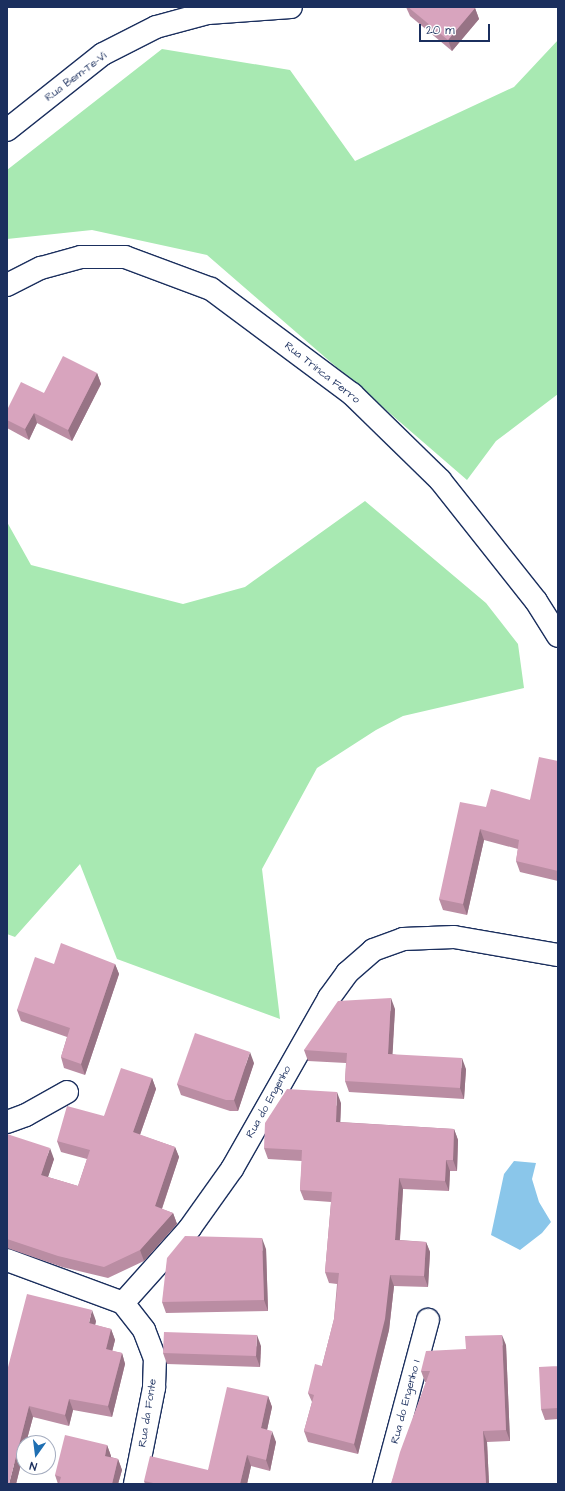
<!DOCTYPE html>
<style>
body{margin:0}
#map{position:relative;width:565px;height:1491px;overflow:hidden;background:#fff;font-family:"Architects Daughter",sans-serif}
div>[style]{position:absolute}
.green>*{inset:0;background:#a8e9b2}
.water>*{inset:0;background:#8ac6ea}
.roads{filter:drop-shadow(1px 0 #1b2f5e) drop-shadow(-1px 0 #1b2f5e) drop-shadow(0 1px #1b2f5e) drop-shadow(0 -1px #1b2f5e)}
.minor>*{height:22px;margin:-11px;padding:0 11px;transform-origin:11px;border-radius:11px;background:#fff}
.wall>*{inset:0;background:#ba8da3}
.shaded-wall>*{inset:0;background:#977385}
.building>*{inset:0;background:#d8a4be}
span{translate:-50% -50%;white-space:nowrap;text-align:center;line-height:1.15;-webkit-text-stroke:3px #fff;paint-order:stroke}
.street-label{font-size:11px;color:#1b2f5e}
.frame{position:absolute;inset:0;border:8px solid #1b2f5e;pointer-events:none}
.north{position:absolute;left:16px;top:1435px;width:40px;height:40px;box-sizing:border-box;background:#fff;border:1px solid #a4acbf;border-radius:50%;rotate:194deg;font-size:11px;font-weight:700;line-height:16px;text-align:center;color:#1b2f5e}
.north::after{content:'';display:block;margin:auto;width:14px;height:18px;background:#1f6fb2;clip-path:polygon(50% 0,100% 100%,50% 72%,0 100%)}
.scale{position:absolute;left:419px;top:24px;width:71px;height:18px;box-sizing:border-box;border:2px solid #1b2f5e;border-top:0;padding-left:5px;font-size:12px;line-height:14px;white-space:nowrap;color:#1b2f5e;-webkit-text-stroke:3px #fff;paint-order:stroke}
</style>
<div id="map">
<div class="green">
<i style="clip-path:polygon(558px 40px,558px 394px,496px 441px,467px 480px,207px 255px,92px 230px,7px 239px,7px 170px,162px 49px,290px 70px,355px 161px,514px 87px)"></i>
<i style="clip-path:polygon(365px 501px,486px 603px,518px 644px,524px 688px,403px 716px,376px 730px,317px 768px,262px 869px,280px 1019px,117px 959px,80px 864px,15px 937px,7px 934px,7px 522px,31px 565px,183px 604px,245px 587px)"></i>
</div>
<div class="water">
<i style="clip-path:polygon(514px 1161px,536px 1163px,532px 1179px,539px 1202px,551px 1222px,542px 1233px,520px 1250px,491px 1235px,504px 1174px)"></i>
</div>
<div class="roads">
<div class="minor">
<i style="left:7px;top:130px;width:122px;rotate:-38.4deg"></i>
<i style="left:103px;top:54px;width:59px;rotate:-27deg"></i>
<i style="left:156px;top:27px;width:54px;rotate:-15.1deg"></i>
<i style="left:208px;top:13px;width:83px;rotate:-4.1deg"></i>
<i style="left:7px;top:285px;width:38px;rotate:-27deg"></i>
<i style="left:41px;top:268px;width:41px;rotate:-15.4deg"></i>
<i style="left:81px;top:257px;width:44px"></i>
<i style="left:125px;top:257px;width:92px;rotate:20.4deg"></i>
<i style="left:211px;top:289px;width:176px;rotate:36.7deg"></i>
<i style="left:352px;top:394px;width:123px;rotate:44.3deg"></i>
<i style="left:440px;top:480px;width:154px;rotate:51.6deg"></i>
<i style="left:536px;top:601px;width:41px;rotate:57.8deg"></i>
<i style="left:7px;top:1122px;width:20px;rotate:-20deg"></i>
<i style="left:26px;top:1115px;width:47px;rotate:-29.3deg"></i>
<i style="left:7px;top:1260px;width:124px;rotate:20.3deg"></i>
<i style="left:123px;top:1303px;width:101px;rotate:-48.2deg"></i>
<i style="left:190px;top:1228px;width:72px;rotate:-54.6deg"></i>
<i style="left:232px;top:1169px;width:197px;rotate:-60.4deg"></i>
<i style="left:329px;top:998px;width:31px;rotate:-54deg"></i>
<i style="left:347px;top:973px;width:35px;rotate:-41deg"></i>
<i style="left:373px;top:950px;width:32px;rotate:-20deg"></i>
<i style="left:403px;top:939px;width:51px;rotate:-2.2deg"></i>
<i style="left:454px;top:937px;width:106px;rotate:9.8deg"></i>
<i style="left:123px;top:1303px;width:34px;rotate:52deg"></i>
<i style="left:144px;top:1330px;width:30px;rotate:69deg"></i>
<i style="left:155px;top:1358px;width:30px;rotate:92deg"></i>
<i style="left:154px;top:1388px;width:98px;rotate:101.2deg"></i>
<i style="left:384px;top:1484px;width:170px;rotate:-75deg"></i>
</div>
</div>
<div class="wall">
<i style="clip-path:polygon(406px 7px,474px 7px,475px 8px,479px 19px,452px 51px,410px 16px)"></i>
<i style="clip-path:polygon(97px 373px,101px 384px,72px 441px,37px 423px,29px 440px,7px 428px,7px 410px,44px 393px)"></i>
<i style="clip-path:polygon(558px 761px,558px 881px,520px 872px,516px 861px,518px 849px,484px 840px,467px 915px,443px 910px,439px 899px,486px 807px,530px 800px)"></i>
<i style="clip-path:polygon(54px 964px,115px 964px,119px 974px,85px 1075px,64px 1068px,61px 1057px,67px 1037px,21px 1021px,17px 1010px)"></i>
<i style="clip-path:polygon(395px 1009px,392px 1054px,466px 1069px,464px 1099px,349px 1092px,345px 1081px,346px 1063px,308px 1061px,304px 1050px)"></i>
<i style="clip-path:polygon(254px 1063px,238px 1111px,230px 1111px,181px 1095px,177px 1084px)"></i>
<i style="clip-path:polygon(152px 1078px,156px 1089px,140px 1135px,175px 1147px,179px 1157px,162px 1209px,173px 1213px,177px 1224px,144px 1261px,108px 1278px,62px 1267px,7px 1248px,7px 1134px,54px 1159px,48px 1177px,78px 1186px,87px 1159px,61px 1152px,57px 1141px,104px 1116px)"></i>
<i style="clip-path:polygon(341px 1103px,340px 1122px,454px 1129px,458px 1140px,457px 1171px,450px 1171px,449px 1191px,403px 1189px,400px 1240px,426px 1242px,430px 1252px,428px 1287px,394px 1286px,389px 1330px,358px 1454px,308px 1442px,304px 1431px,312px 1402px,308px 1393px,322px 1366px,334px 1319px,337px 1284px,329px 1283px,325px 1272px,331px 1202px,304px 1200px,300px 1190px,302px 1161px,268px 1159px,264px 1148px)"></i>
<i style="clip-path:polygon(266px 1249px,268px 1311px,166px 1313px,162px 1302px)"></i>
<i style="clip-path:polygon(96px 1321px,95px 1325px,111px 1329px,115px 1340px,112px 1351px,122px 1353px,125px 1364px,112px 1417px,73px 1410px,69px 1426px,33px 1417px,26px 1443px,24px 1443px,24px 1452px,16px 1484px,7px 1371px)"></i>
<i style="clip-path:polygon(506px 1345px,510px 1441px,487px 1442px,489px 1484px,391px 1484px,426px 1382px,425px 1382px,421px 1371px,466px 1349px)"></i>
<i style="clip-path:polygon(558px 1345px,558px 1419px,545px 1420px,541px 1409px,558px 1366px)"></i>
<i style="clip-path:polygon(261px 1346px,260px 1367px,167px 1364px,163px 1353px)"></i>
<i style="clip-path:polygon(268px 1396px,272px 1407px,267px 1430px,276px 1442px,270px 1471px,251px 1466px,247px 1484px,145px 1484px,144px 1481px,208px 1470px)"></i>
<i style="clip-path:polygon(107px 1445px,111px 1456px,111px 1457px,118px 1459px,122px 1470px,118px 1484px,58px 1484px,55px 1475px)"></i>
</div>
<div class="shaded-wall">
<i style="clip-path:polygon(475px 8px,479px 19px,452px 51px,448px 40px)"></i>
<i style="clip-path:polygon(97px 373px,101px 384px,72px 441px,68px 430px)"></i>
<i style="clip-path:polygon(34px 413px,37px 423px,29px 440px,25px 429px)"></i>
<i style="clip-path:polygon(480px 829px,484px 840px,467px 915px,463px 904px)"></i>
<i style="clip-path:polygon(115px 964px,119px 974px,85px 1075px,81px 1064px)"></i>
<i style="clip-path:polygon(391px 998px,395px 1009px,392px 1065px,388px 1054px)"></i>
<i style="clip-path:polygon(250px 1052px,254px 1063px,238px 1111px,234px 1100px)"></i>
<i style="clip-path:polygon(462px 1058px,466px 1069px,464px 1099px,460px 1088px)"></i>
<i style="clip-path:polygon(152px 1078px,156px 1089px,137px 1143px,133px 1132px)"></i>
<i style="clip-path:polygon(337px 1092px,341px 1103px,340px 1133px,336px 1122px)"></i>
<i style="clip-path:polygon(454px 1129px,458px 1140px,457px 1171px,453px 1160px)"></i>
<i style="clip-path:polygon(175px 1147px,179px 1157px,159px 1217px,155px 1206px)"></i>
<i style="clip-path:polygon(50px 1148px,54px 1159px,45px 1186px,41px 1175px)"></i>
<i style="clip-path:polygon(446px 1160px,450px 1171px,449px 1191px,445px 1181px)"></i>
<i style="clip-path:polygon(399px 1178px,403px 1189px,399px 1251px,395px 1240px)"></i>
<i style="clip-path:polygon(173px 1213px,177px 1224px,144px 1261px,140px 1250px)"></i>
<i style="clip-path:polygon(262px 1238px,266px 1249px,268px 1311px,264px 1300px)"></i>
<i style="clip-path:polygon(426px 1242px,430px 1252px,428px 1287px,424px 1276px)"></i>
<i style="clip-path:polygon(7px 1270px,8px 1274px,7px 1279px)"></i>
<i style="clip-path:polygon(390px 1275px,394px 1286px,389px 1330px,358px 1454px,354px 1444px)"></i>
<i style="clip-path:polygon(92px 1310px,96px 1321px,93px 1334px,89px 1323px)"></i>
<i style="clip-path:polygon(111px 1329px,115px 1340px,110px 1360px,106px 1349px)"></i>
<i style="clip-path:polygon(257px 1335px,261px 1346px,260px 1367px,256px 1356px)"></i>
<i style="clip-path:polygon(502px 1335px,506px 1345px,510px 1441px,506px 1430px)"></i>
<i style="clip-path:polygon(122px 1353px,125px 1364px,112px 1417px,108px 1406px)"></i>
<i style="clip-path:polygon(268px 1396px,272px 1407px,265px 1439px,261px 1428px)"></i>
<i style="clip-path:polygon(69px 1399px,73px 1410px,69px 1426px,65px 1415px)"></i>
<i style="clip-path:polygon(29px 1406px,33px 1417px,26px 1443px,24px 1443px,24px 1452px,16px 1484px,9px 1484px)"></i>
<i style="clip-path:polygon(272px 1431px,276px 1442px,270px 1471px,266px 1460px)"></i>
<i style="clip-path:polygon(483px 1431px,487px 1442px,489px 1484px,486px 1484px)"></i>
<i style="clip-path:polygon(107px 1445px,111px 1456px,109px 1466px,105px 1456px)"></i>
<i style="clip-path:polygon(247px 1455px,251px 1466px,247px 1484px,240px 1484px)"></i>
<i style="clip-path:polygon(118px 1459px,122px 1470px,118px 1484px,112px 1484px)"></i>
</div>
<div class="building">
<i style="clip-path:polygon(408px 7px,474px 7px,475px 8px,448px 40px)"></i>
<i style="clip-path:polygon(63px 356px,97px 373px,68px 430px,34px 413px,25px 429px,7px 420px,7px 410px,21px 382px,44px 393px)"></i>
<i style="clip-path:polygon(539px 757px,558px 761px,558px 871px,516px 861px,519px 840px,480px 829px,463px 904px,439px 899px,460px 802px,486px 807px,491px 789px,530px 800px)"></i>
<i style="clip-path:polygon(61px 943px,115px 964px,81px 1064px,61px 1057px,70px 1028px,17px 1010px,35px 957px,54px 964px)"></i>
<i style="clip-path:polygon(391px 998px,388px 1054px,462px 1058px,460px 1088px,345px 1081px,347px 1053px,304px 1050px,338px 1001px)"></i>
<i style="clip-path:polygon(195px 1033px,250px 1052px,234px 1100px,226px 1100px,177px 1084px)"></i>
<i style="clip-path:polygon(121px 1068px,152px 1078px,133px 1132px,175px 1147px,155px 1206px,173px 1213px,140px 1250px,104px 1267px,58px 1256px,7px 1239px,7px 1134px,50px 1148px,41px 1175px,78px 1186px,90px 1150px,57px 1141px,67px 1106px,104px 1116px)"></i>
<i style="clip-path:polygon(287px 1089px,337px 1092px,336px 1122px,454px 1129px,453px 1160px,446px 1160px,445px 1181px,399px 1178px,395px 1240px,426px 1242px,424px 1276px,390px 1275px,385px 1319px,354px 1444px,304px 1431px,314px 1395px,308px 1393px,315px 1364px,322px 1366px,334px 1319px,339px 1273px,325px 1272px,332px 1192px,300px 1190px,302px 1150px,264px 1148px,265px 1123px)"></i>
<i style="clip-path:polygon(185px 1236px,262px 1238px,264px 1300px,162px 1302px,167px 1258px)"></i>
<i style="clip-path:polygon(27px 1294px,92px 1310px,89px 1323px,111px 1329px,106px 1349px,122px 1353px,108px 1406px,69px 1399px,65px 1415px,29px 1406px,9px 1484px,7px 1484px,7px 1371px)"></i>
<i style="clip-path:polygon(164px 1332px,257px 1335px,256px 1356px,163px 1353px)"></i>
<i style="clip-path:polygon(502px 1335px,506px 1430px,483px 1431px,486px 1484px,391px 1484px,400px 1452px,430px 1371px,421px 1371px,426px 1351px,466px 1349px,465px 1336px)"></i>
<i style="clip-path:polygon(557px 1345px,558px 1345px,558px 1408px,541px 1409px,539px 1367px,558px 1366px)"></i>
<i style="clip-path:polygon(227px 1387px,268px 1396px,261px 1428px,272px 1431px,266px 1460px,247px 1455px,240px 1484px,158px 1484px,144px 1481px,150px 1456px,208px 1470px)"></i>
<i style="clip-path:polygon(65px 1435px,107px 1445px,105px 1456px,118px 1459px,112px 1484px,59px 1484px,61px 1477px,55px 1475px)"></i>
</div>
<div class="street-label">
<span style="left:76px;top:77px;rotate:-37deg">Rua Bem-Te-Vi</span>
<span style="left:322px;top:373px;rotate:38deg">Rua Trinca Ferro</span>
<span style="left:269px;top:1102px;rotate:-61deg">Rua do Engenho</span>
<span style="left:406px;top:1402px;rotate:-75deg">Rua do Engenho 1</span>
<span style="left:148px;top:1413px;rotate:-81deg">Rua da Fonte</span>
</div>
<div class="frame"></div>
<div class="north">N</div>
<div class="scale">20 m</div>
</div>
